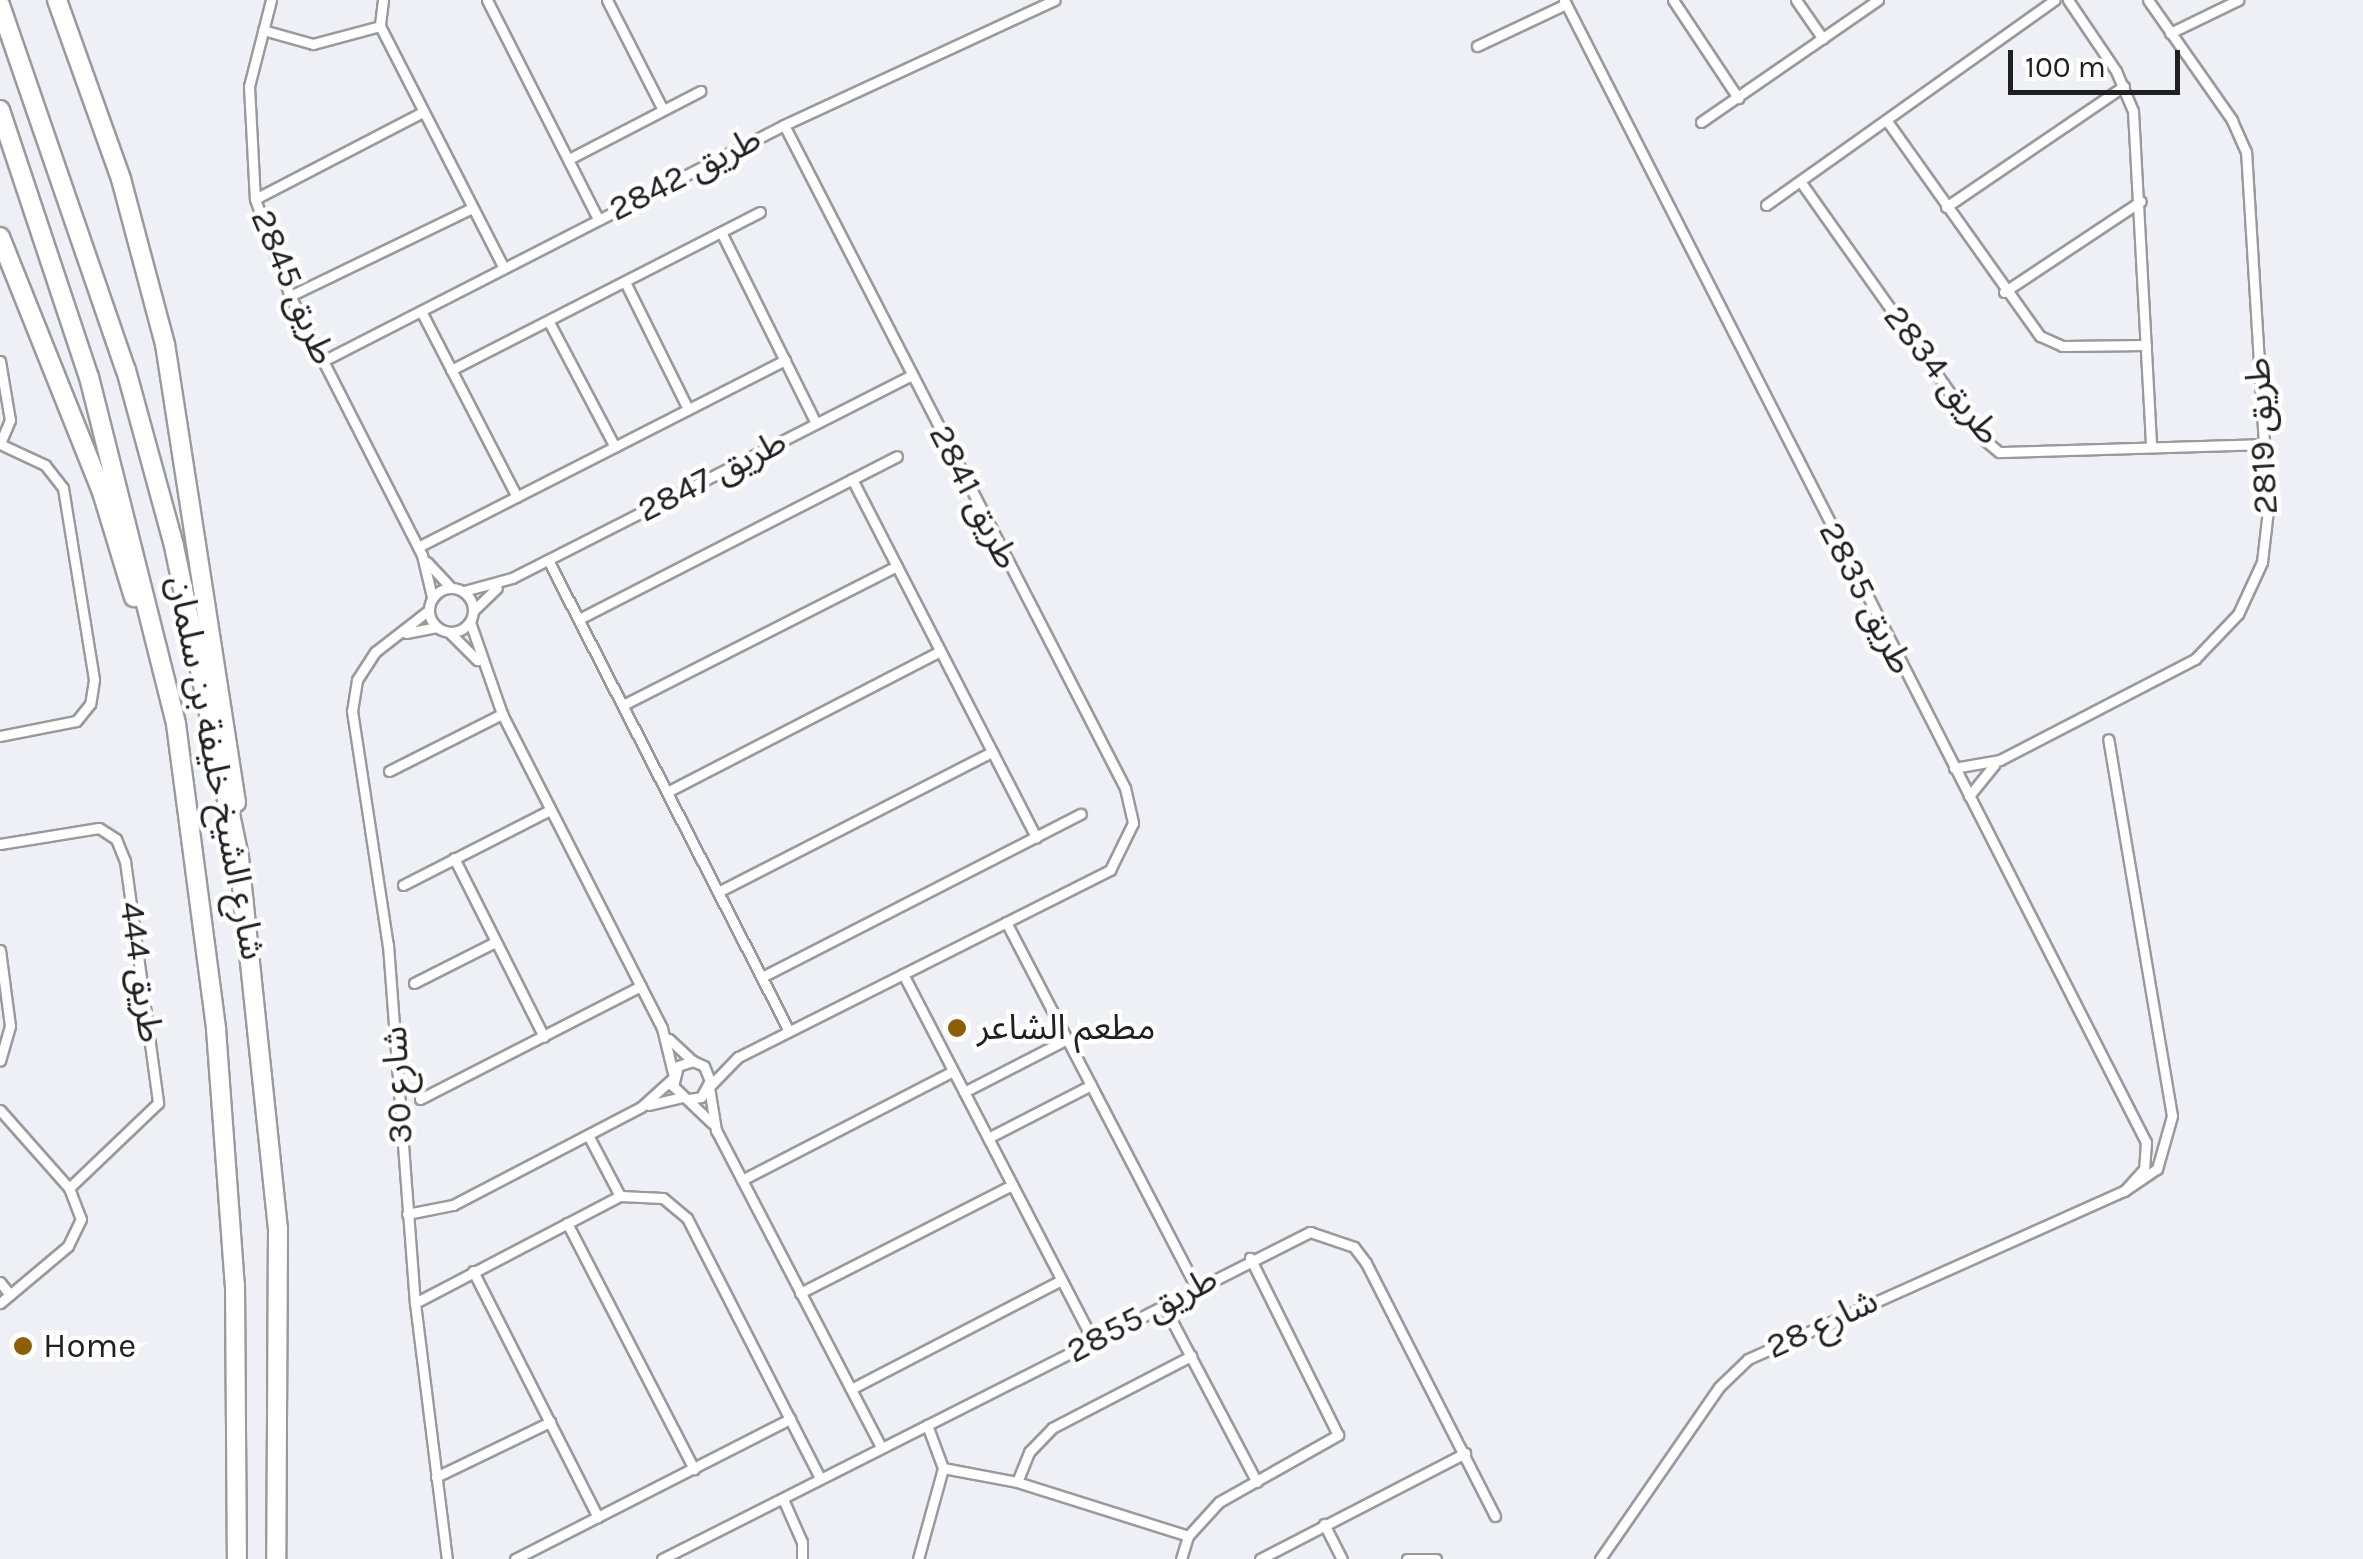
<!DOCTYPE html>
<meta charset="utf-8">
<style>
body{margin:0}
#map{position:relative;width:2363px;height:1559px;overflow:hidden;background:#eff0f5;font-family:Karla,"Noto Sans Arabic",sans-serif}
div>[style]{position:absolute}
.roads{filter:drop-shadow(2px 0 #99999e) drop-shadow(-2px 0 #99999e) drop-shadow(0 2px #99999e) drop-shadow(0 -2px #99999e)}
.minor>*{height:9px;margin:-4.5px;padding:0 4.5px;transform-origin:4.5px;border-radius:4.5px;background:#fff}
.minor>.ring{margin:-4.5px;padding:0;box-sizing:content-box;background:none;border:9px solid #fff;border-radius:50%}
.motorway>*{height:18px;margin:-9px;padding:0 9px;transform-origin:9px;border-radius:9px;background:#fff}
.dots>*{width:28px;height:28px;translate:-50% -50%;box-sizing:border-box;border:5px solid #fff;border-radius:50%}
span{translate:-50% -50%;white-space:nowrap;text-align:center;line-height:1.15;-webkit-text-stroke:9px #fff;paint-order:stroke}
.street-label{font-size:35px;color:#202022}
.poi-label{font-size:35px;color:#202022}
.left{translate:0 -50%;text-align:left}
.scale{position:absolute;left:2008px;top:50px;width:172px;height:45px;box-sizing:border-box;border:5px solid #202022;border-top:0;padding-left:12px;font-size:30px;line-height:35px;white-space:nowrap;color:#202022;-webkit-text-stroke:8px #fff;paint-order:stroke}
</style>
<div id="map">
<div class="roads">
<div class="minor">
<i style="left:271px;top:0;width:89px;rotate:104.3deg"></i>
<i style="left:249px;top:86px;width:113px;rotate:87deg"></i>
<i style="left:255px;top:199px;width:103px;rotate:70.2deg"></i>
<i style="left:290px;top:296px;width:291px;rotate:63deg"></i>
<i style="left:422px;top:555px;width:43px;rotate:76.6deg"></i>
<i style="left:383px;top:0;width:26px;rotate:97deg"></i>
<i style="left:380px;top:26px;width:272px;rotate:62.9deg"></i>
<i style="left:487px;top:0;width:246px;rotate:63.1deg"></i>
<i style="left:607px;top:0;width:123px;rotate:63deg"></i>
<i style="left:1564px;top:0;width:1282px;rotate:63deg"></i>
<i style="left:2146px;top:1142px;width:27px;rotate:94deg"></i>
<i style="left:2144px;top:1169px;width:30px;rotate:132deg"></i>
<i style="left:1673px;top:0;width:118px;rotate:56.4deg"></i>
<i style="left:1796px;top:0;width:47px;rotate:55.3deg"></i>
<i style="left:2068px;top:0;width:86px;rotate:55.9deg"></i>
<i style="left:2116px;top:71px;width:43px;rotate:67deg"></i>
<i style="left:2133px;top:111px;width:334px;rotate:86.9deg"></i>
<i style="left:263px;top:30px;width:52px;rotate:15.6deg"></i>
<i style="left:313px;top:44px;width:69px;rotate:-15deg"></i>
<i style="left:2170px;top:33px;width:76px;rotate:-25.9deg"></i>
<i style="left:1477px;top:46px;width:98px;rotate:-25.3deg"></i>
<i style="left:1887px;top:121px;width:264px;rotate:54.6deg"></i>
<i style="left:2040px;top:336px;width:24px;rotate:24deg"></i>
<i style="left:2062px;top:346px;width:84px;rotate:-0.7deg"></i>
<i style="left:1701px;top:122px;width:215px;rotate:-34.6deg"></i>
<i style="left:784px;top:125px;width:746px;rotate:62.78deg"></i>
<i style="left:1125px;top:788px;width:36px;rotate:77deg"></i>
<i style="left:1133px;top:823px;width:52px;rotate:116.1deg"></i>
<i style="left:1110px;top:870px;width:416px;rotate:153.3deg"></i>
<i style="left:738px;top:1057px;width:42px;rotate:134deg"></i>
<i style="left:709px;top:1087px;width:44px;rotate:80.8deg"></i>
<i style="left:716px;top:1130px;width:357px;rotate:62.5deg"></i>
<i style="left:569px;top:159px;width:148px;rotate:-27.4deg"></i>
<i style="left:1800px;top:181px;width:314px;rotate:54.7deg"></i>
<i style="left:1981px;top:437px;width:23px;rotate:40deg"></i>
<i style="left:1999px;top:452px;width:264px;rotate:-1.7deg"></i>
<i style="left:255px;top:199px;width:189px;rotate:-27.4deg"></i>
<i style="left:1766px;top:205px;width:354px;rotate:-35.4deg"></i>
<i style="left:1946px;top:207px;width:215px;rotate:-34.2deg"></i>
<i style="left:721px;top:232px;width:213px;rotate:63.6deg"></i>
<i style="left:625px;top:282px;width:142px;rotate:63.6deg"></i>
<i style="left:2004px;top:292px;width:164px;rotate:-33.6deg"></i>
<i style="left:290px;top:296px;width:202px;rotate:-25.8deg"></i>
<i style="left:421px;top:311px;width:209px;rotate:62.7deg"></i>
<i style="left:549px;top:322px;width:141px;rotate:62.2deg"></i>
<i style="left:0;top:361px;width:60px;rotate:80.4deg"></i>
<i style="left:10px;top:420px;width:25px;rotate:113deg"></i>
<i style="left:323px;top:361px;width:518px;rotate:-27.11deg"></i>
<i style="left:784px;top:125px;width:298px;rotate:-24.8deg"></i>
<i style="left:451px;top:370px;width:347px;rotate:-27.1deg"></i>
<i style="left:0;top:444px;width:50px;rotate:25deg"></i>
<i style="left:45px;top:465px;width:29px;rotate:52deg"></i>
<i style="left:63px;top:488px;width:194px;rotate:80.8deg"></i>
<i style="left:94px;top:680px;width:24px;rotate:99deg"></i>
<i style="left:90px;top:704px;width:22px;rotate:129deg"></i>
<i style="left:76px;top:721px;width:77px;rotate:168.8deg"></i>
<i style="left:852px;top:479px;width:403px;rotate:62.8deg"></i>
<i style="left:418px;top:547px;width:412px;rotate:-27deg"></i>
<i style="left:548px;top:560px;width:529px;rotate:62.9deg"></i>
<i style="left:427px;top:562px;width:35px;rotate:47deg"></i>
<i class="ring" style="left:429px;top:588px;width:35px;height:35px"></i>
<i style="left:464px;top:591px;width:50px;rotate:-15.2deg"></i>
<i style="left:512px;top:578px;width:449px;rotate:-26.9deg"></i>
<i style="left:429px;top:610px;width:68px;rotate:142.1deg"></i>
<i style="left:375px;top:652px;width:33px;rotate:123deg"></i>
<i style="left:357px;top:680px;width:31px;rotate:99deg"></i>
<i style="left:352px;top:711px;width:237px;rotate:81.3deg"></i>
<i style="left:388px;top:945px;width:359px;rotate:85.7deg"></i>
<i style="left:415px;top:1303px;width:258px;rotate:82.9deg"></i>
<i style="left:473px;top:611px;width:33px;rotate:-44deg"></i>
<i style="left:579px;top:619px;width:357px;rotate:-27.1deg"></i>
<i style="left:470px;top:622px;width:97px;rotate:70.8deg"></i>
<i style="left:502px;top:714px;width:352px;rotate:63deg"></i>
<i style="left:662px;top:1028px;width:46px;rotate:76.3deg"></i>
<i style="left:449px;top:632px;width:40px;rotate:45deg"></i>
<i style="left:406px;top:633px;width:31px;rotate:-11deg"></i>
<i style="left:623px;top:705px;width:307px;rotate:-26.9deg"></i>
<i style="left:1954px;top:768px;width:47px;rotate:-9.9deg"></i>
<i style="left:2000px;top:760px;width:220px;rotate:-27.4deg"></i>
<i style="left:2195px;top:659px;width:62px;rotate:-46.3deg"></i>
<i style="left:2238px;top:614px;width:57px;rotate:-65.2deg"></i>
<i style="left:2262px;top:562px;width:52px;rotate:-83.4deg"></i>
<i style="left:2268px;top:510px;width:359px;rotate:-93.5deg"></i>
<i style="left:2246px;top:152px;width:35px;rotate:-114deg"></i>
<i style="left:2232px;top:120px;width:146px;rotate:-125deg"></i>
<i style="left:389px;top:771px;width:127px;rotate:-26.8deg"></i>
<i style="left:667px;top:792px;width:307px;rotate:-27.3deg"></i>
<i style="left:1969px;top:796px;width:40px;rotate:-51deg"></i>
<i style="left:0;top:844px;width:100px;rotate:-9.2deg"></i>
<i style="left:99px;top:828px;width:20px;rotate:33deg"></i>
<i style="left:116px;top:839px;width:24px;rotate:68deg"></i>
<i style="left:125px;top:861px;width:244px;rotate:82.2deg"></i>
<i style="left:158px;top:1103px;width:123px;rotate:136.3deg"></i>
<i style="left:454px;top:858px;width:200px;rotate:63.3deg"></i>
<i style="left:403px;top:885px;width:165px;rotate:-27deg"></i>
<i style="left:718px;top:892px;width:308px;rotate:-27.1deg"></i>
<i style="left:1006px;top:922px;width:411px;rotate:62.5deg"></i>
<i style="left:0;top:950px;width:77px;rotate:82.5deg"></i>
<i style="left:10px;top:1026px;width:36px;rotate:106deg"></i>
<i style="left:903px;top:974px;width:413px;rotate:62.6deg"></i>
<i style="left:762px;top:977px;width:358px;rotate:-27.1deg"></i>
<i style="left:414px;top:983px;width:91px;rotate:-26.8deg"></i>
<i style="left:669px;top:1039px;width:33px;rotate:43deg"></i>
<i style="left:964px;top:1092px;width:116px;rotate:-27.2deg"></i>
<i style="left:420px;top:1099px;width:248px;rotate:-27.1deg"></i>
<i style="left:689px;top:1099px;width:12px;rotate:-9deg"></i>
<i style="left:701px;top:1097px;width:18px;rotate:-61deg"></i>
<i style="left:710px;top:1081px;width:16px;rotate:-112deg"></i>
<i style="left:704px;top:1066px;width:12px;rotate:-156deg"></i>
<i style="left:693px;top:1061px;width:16px;rotate:162deg"></i>
<i style="left:678px;top:1066px;width:21px;rotate:104deg"></i>
<i style="left:673px;top:1086px;width:54px;rotate:43.5deg"></i>
<i style="left:648px;top:1105px;width:35px;rotate:-13deg"></i>
<i style="left:0;top:1110px;width:104px;rotate:48.5deg"></i>
<i style="left:69px;top:1188px;width:33px;rotate:69deg"></i>
<i style="left:81px;top:1219px;width:30px;rotate:116deg"></i>
<i style="left:68px;top:1246px;width:89px;rotate:140deg"></i>
<i style="left:588px;top:1135px;width:69px;rotate:62.3deg"></i>
<i style="left:988px;top:1138px;width:116px;rotate:-27.2deg"></i>
<i style="left:742px;top:1180px;width:237px;rotate:-27.3deg"></i>
<i style="left:407px;top:1214px;width:47px;rotate:-11.1deg"></i>
<i style="left:453px;top:1205px;width:212px;rotate:-27.5deg"></i>
<i style="left:641px;top:1107px;width:42px;rotate:-42.1deg"></i>
<i style="left:567px;top:1223px;width:277px;rotate:62.7deg"></i>
<i style="left:473px;top:1271px;width:276px;rotate:63.1deg"></i>
<i style="left:0;top:1282px;width:16px;rotate:52deg"></i>
<i style="left:800px;top:1293px;width:238px;rotate:-27deg"></i>
<i style="left:415px;top:1303px;width:231px;rotate:-27.6deg"></i>
<i style="left:620px;top:1196px;width:43px;rotate:2.7deg"></i>
<i style="left:663px;top:1198px;width:31px;rotate:40deg"></i>
<i style="left:687px;top:1218px;width:292px;rotate:62.9deg"></i>
<i style="left:1163px;top:1304px;width:201px;rotate:62.2deg"></i>
<i style="left:851px;top:1389px;width:237px;rotate:-27.4deg"></i>
<i style="left:943px;top:1468px;width:75px;rotate:10.7deg"></i>
<i style="left:1017px;top:1482px;width:179px;rotate:17.5deg"></i>
<i style="left:436px;top:1477px;width:127px;rotate:-25.8deg"></i>
<i style="left:1017px;top:1482px;width:32px;rotate:-68deg"></i>
<i style="left:1029px;top:1452px;width:33px;rotate:-46deg"></i>
<i style="left:1052px;top:1428px;width:157px;rotate:-27.4deg"></i>
<i style="left:783px;top:1499px;width:47px;rotate:66.2deg"></i>
<i style="left:802px;top:1542px;width:17px;rotate:90deg"></i>
<i style="left:1324px;top:1524px;width:39px;rotate:63deg"></i>
<i style="left:515px;top:1559px;width:309px;rotate:-27deg"></i>
<i style="left:662px;top:1559px;width:726px;rotate:-26.78deg"></i>
<i style="left:1310px;top:1232px;width:46px;rotate:18.8deg"></i>
<i style="left:1354px;top:1247px;width:20px;rotate:53deg"></i>
<i style="left:1366px;top:1263px;width:284px;rotate:63deg"></i>
<i style="left:918px;top:1559px;width:94px;rotate:-74.6deg"></i>
<i style="left:943px;top:1468px;width:46px;rotate:-110.4deg"></i>
<i style="left:1181px;top:1559px;width:24px;rotate:-73deg"></i>
<i style="left:1188px;top:1536px;width:46px;rotate:-47.6deg"></i>
<i style="left:1219px;top:1502px;width:137px;rotate:-29.4deg"></i>
<i style="left:1338px;top:1435px;width:198px;rotate:-116.4deg"></i>
<i style="left:1260px;top:1559px;width:231px;rotate:-27.3deg"></i>
<i style="left:1407px;top:1559px;width:29px"></i>
<i style="left:1600px;top:1559px;width:209px;rotate:-55.3deg"></i>
<i style="left:1719px;top:1387px;width:40px;rotate:-44deg"></i>
<i style="left:1748px;top:1359px;width:412px;rotate:-24.1deg"></i>
<i style="left:2124px;top:1191px;width:40px;rotate:-34deg"></i>
<i style="left:2157px;top:1169px;width:55px;rotate:-74.2deg"></i>
<i style="left:2172px;top:1116px;width:382px;rotate:-99.6deg"></i>
</div>
<div class="motorway">
<i style="left:57px;top:0;width:190px;rotate:70.3deg"></i>
<i style="left:121px;top:179px;width:171px;rotate:75.1deg"></i>
<i style="left:165px;top:344px;width:464px;rotate:81.2deg"></i>
<i style="left:0;top:5px;width:386px;rotate:71deg"></i>
<i style="left:126px;top:370px;width:182px;rotate:74.7deg"></i>
<i style="left:174px;top:546px;width:319px;rotate:78.2deg"></i>
<i style="left:239px;top:858px;width:372px;rotate:84deg"></i>
<i style="left:278px;top:1228px;width:331px;rotate:90.3deg"></i>
<i style="left:0;top:110px;width:281px;rotate:71.6deg"></i>
<i style="left:89px;top:377px;width:358px;rotate:75.9deg"></i>
<i style="left:176px;top:724px;width:308px;rotate:82.5deg"></i>
<i style="left:216px;top:1029px;width:257px;rotate:85.8deg"></i>
<i style="left:235px;top:1285px;width:274px;rotate:89.6deg"></i>
<i style="left:0;top:237px;width:275px;rotate:68.2deg"></i>
<i style="left:102px;top:492px;width:110px;rotate:73.1deg"></i>
</div>
</div>
<div class="dots">
<i style="left:957px;top:1028px;background:#8d5e06"></i>
<i style="left:23px;top:1346px;background:#8d5e06"></i>
</div>
<div class="street-label">
<span style="left:685px;top:174px;rotate:-27deg">طريق 2842</span>
<span style="left:293px;top:287px;rotate:67deg">طريق 2845</span>
<span style="left:1942px;top:375px;rotate:52deg">طريق 2834</span>
<span style="left:2262px;top:436px;rotate:-93deg">طريق 2819</span>
<span style="left:712px;top:476px;rotate:-27deg">طريق 2847</span>
<span style="left:974px;top:497px;rotate:63deg">طريق 2841</span>
<span style="left:1866px;top:598px;rotate:63deg">طريق 2835</span>
<span style="left:216px;top:768px;rotate:79deg">شارع الشيخ خليفة بن سلمان</span>
<span style="left:141px;top:972px;rotate:82deg">طريق 444</span>
<span style="left:398px;top:1085px;rotate:-93deg">شارع 30</span>
<span style="left:1142px;top:1315px;rotate:-28deg">طريق 2855</span>
<span style="left:1822px;top:1324px;rotate:-25deg">شارع 28</span>
</div>
<div class="poi-label">
<span class="left" style="left:977px;top:1028px">مطعم الشاعر</span>
<span class="left" style="left:43px;top:1346px">Home</span>
</div>
<div class="scale">100 m</div>
</div>
